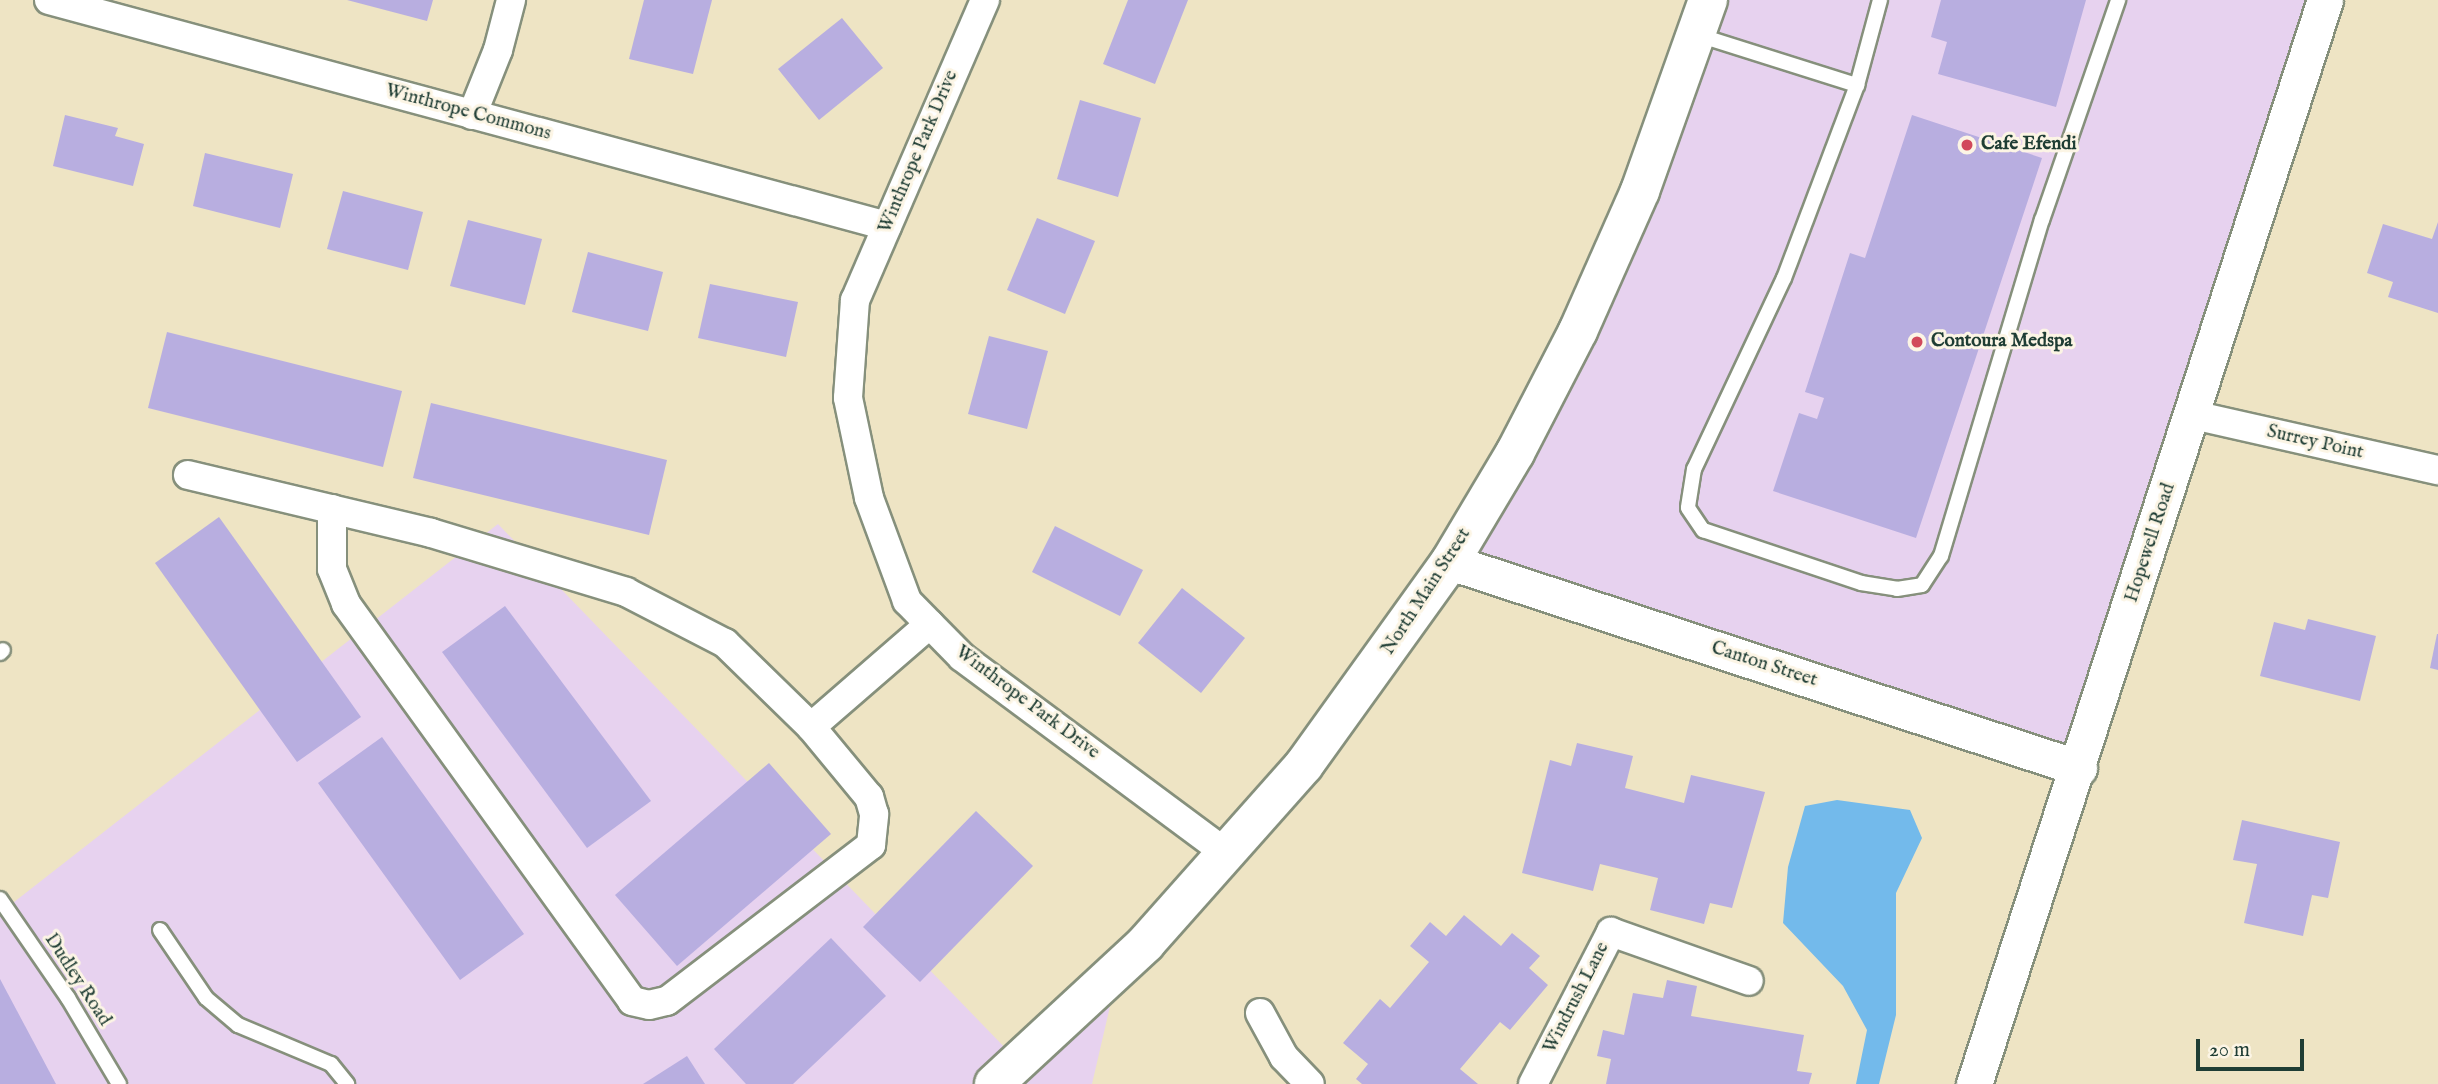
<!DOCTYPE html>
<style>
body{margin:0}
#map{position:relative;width:2438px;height:1084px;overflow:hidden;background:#eee4c4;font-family:"IM FELL English",serif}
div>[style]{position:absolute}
.built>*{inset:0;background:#e7d2ef}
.water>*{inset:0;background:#73baeb}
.building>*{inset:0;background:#b8aee0}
.roads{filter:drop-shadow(2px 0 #86907c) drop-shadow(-2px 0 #86907c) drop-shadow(0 2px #86907c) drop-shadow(0 -2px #86907c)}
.service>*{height:14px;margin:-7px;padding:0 7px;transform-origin:7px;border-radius:7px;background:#fff}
.minor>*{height:28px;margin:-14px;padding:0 14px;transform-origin:14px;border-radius:14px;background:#fff}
.tertiary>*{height:35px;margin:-17.5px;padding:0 17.5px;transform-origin:17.5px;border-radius:17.5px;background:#fff}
.primary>*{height:38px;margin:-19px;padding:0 19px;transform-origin:19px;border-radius:19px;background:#fff}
.dots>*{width:19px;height:19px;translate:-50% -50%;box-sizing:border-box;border:4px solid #fcf5e5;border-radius:50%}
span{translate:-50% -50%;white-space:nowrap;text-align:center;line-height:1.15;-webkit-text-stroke:6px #fcf5e5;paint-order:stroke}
.street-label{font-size:19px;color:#1f3d34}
.poi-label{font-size:19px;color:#1f3d34;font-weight:700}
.left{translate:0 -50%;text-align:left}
.scale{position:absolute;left:2196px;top:1039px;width:108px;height:32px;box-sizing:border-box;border:4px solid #1f3d34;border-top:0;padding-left:9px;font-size:21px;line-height:24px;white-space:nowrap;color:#1f3d34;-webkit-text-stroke:5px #fcf5e5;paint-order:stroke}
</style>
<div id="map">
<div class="built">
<i style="clip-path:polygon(1705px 0,2340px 0,2080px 752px,1451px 551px,1579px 338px)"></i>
<i style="clip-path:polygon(498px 524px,1012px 1055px,1121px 959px,1092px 1084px,0 1084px,0 913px)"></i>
</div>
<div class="water">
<i style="clip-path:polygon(1837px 800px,1910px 810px,1922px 838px,1896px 893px,1896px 1015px,1879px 1084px,1856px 1084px,1867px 1030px,1843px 986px,1783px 923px,1788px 867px,1805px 806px)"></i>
</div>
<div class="building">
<i style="clip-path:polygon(347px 0,433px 0,427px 21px)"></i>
<i style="clip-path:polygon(644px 0,712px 0,693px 74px,629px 59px)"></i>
<i style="clip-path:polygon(1128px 0,1188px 0,1155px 84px,1103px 64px)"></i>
<i style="clip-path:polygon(1941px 0,2086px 0,2056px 107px,1938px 74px,1947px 42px,1931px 37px)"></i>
<i style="clip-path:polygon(842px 18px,883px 68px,819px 120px,778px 69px)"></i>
<i style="clip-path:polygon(1080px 100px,1141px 118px,1118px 197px,1057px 179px)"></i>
<i style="clip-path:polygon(65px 115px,118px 128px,115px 136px,144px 144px,133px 186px,53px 166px)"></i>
<i style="clip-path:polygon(1912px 115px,2042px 158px,1916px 538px,1773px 491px,1799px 413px,1817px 419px,1824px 398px,1805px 392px,1850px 253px,1865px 258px)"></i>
<i style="clip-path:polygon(205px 153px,293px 174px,280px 228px,193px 206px)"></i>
<i style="clip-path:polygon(343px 191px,423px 212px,408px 270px,327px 249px)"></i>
<i style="clip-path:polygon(1037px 218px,1095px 241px,1065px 314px,1007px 290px)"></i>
<i style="clip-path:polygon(468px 220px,542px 239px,525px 305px,450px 286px)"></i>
<i style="clip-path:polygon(2438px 222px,2438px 313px,2388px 297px,2393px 282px,2367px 273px,2383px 224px,2432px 239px)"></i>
<i style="clip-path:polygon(588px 252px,663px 272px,648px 331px,572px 312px)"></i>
<i style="clip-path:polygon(710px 284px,798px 302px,786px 357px,698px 338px)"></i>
<i style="clip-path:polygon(167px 332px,402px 391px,383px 467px,148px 408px)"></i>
<i style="clip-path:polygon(989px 336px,1048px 351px,1027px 429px,968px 414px)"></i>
<i style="clip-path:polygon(431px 403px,667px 460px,649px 535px,413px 478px)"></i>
<i style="clip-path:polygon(219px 517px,361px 717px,297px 762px,155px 563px)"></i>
<i style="clip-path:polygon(1055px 526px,1143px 570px,1120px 616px,1032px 572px)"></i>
<i style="clip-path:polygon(1182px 588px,1245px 638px,1201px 693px,1138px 643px)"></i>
<i style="clip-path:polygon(505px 606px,651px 801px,587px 848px,442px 652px)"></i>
<i style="clip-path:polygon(2308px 619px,2376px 636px,2360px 701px,2260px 676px,2274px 622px,2305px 630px)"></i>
<i style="clip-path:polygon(2437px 634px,2438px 634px,2438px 670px,2430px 668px)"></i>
<i style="clip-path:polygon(382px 737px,524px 934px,460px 980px,318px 783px)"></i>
<i style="clip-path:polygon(1577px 743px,1633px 756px,1625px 788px,1684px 803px,1691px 775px,1765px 792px,1732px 908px,1710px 903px,1704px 924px,1650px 910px,1658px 878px,1600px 864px,1593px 891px,1522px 873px,1550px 760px,1571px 766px)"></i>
<i style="clip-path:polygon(769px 763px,831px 834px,677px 966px,615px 895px)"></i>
<i style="clip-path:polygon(976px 811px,1033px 866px,920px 982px,863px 927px)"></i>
<i style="clip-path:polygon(2242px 820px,2340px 842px,2328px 898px,2312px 895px,2303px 936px,2244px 923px,2257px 864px,2233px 860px)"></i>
<i style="clip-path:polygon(1464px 915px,1501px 946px,1512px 933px,1540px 956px,1529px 968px,1548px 985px,1510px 1030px,1500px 1022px,1460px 1069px,1478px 1084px,1362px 1084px,1356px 1079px,1368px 1064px,1343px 1043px,1380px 999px,1390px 1008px,1429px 962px,1410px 946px,1430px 922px,1446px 936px)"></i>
<i style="clip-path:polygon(831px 938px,886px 996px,793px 1084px,746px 1084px,714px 1049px)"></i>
<i style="clip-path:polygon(0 979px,56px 1084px,0 1084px)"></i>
<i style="clip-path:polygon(1667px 980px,1697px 986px,1691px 1016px,1804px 1035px,1797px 1071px,1812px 1073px,1809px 1084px,1606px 1084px,1611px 1059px,1597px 1056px,1603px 1030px,1624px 1035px,1633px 993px,1663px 998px)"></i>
<i style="clip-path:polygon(687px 1056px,705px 1084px,643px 1084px)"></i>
</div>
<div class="roads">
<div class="service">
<i style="left:1880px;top:0;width:88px;rotate:105.1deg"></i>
<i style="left:1857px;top:85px;width:206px;rotate:110.7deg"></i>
<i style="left:1784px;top:278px;width:211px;rotate:115.2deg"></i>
<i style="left:1694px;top:469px;width:39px;rotate:99deg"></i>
<i style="left:1688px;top:508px;width:27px;rotate:56deg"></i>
<i style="left:1703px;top:530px;width:167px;rotate:18.5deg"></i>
<i style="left:1861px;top:583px;width:36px;rotate:9deg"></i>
<i style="left:1897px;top:589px;width:25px;rotate:-9deg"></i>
<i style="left:1922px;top:585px;width:35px;rotate:-57deg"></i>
<i style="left:1941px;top:556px;width:351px;rotate:-73.3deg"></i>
<i style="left:2042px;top:220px;width:233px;rotate:-70.9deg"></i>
<i style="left:1698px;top:35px;width:167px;rotate:17.5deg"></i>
<i style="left:0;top:653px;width:4px;rotate:-45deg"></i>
<i style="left:0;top:899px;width:120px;rotate:55.5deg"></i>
<i style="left:68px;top:998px;width:100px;rotate:59.3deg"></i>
<i style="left:160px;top:930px;width:82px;rotate:55.9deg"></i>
<i style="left:206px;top:998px;width:42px;rotate:40.2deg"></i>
<i style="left:238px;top:1025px;width:101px;rotate:22.8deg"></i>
<i style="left:331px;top:1064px;width:26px;rotate:51deg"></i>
</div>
<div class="minor">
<i style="left:49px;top:0;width:868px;rotate:15.09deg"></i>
<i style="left:985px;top:0;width:327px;rotate:113.4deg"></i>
<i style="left:855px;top:300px;width:98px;rotate:94.1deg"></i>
<i style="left:848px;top:398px;width:102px;rotate:78.1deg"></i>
<i style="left:869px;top:498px;width:110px;rotate:69.7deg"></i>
<i style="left:907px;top:601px;width:78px;rotate:45.5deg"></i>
<i style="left:962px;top:657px;width:329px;rotate:36.6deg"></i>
<i style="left:472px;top:115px;width:70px;rotate:-68.2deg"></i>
<i style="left:498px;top:50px;width:52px;rotate:-75.4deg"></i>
<i style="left:2193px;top:415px;width:251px;rotate:12.7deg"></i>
<i style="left:188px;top:475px;width:250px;rotate:13.4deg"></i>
<i style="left:431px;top:533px;width:204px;rotate:16.8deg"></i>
<i style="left:626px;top:592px;width:111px;rotate:27.3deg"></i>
<i style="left:725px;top:643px;width:120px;rotate:44.3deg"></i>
<i style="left:811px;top:727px;width:157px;rotate:-40.9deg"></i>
<i style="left:332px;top:509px;width:60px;rotate:90deg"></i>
<i style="left:332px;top:569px;width:38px;rotate:68deg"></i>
<i style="left:346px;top:604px;width:489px;rotate:54.2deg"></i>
<i style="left:632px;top:1001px;width:17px;rotate:13deg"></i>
<i style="left:649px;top:1005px;width:18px;rotate:-13deg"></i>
<i style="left:667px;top:1001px;width:257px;rotate:-37.4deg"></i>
<i style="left:871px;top:845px;width:31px;rotate:-84deg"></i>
<i style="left:874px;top:814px;width:18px;rotate:-106deg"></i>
<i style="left:869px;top:797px;width:91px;rotate:-129.6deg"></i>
<i style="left:1260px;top:1013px;width:50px;rotate:61.4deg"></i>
<i style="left:1284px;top:1057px;width:37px;rotate:46deg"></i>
<i style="left:1533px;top:1084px;width:171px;rotate:-62.8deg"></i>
<i style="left:1611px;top:932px;width:146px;rotate:19.5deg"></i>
</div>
<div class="tertiary">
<i style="left:1450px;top:562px;width:662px;rotate:18.13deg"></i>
<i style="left:1974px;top:1084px;width:1139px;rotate:-72.06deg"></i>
</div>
<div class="primary">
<i style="left:994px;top:1084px;width:207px;rotate:-42.8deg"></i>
<i style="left:1146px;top:943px;width:238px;rotate:-48.4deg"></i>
<i style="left:1304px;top:765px;width:250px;rotate:-54.3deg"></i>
<i style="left:1450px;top:562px;width:127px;rotate:-59.2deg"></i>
<i style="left:1515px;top:453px;width:137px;rotate:-62.7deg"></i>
<i style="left:1578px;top:331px;width:153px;rotate:-66.1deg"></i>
<i style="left:1640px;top:191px;width:203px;rotate:-70.4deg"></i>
</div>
</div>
<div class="dots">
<i style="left:1967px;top:145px;background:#d1495b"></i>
<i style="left:1917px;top:342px;background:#d1495b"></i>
</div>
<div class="street-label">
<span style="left:468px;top:113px;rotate:15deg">Winthrope Commons</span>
<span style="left:919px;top:152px;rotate:-67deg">Winthrope Park Drive</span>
<span style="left:2315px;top:443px;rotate:13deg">Surrey Point</span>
<span style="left:2151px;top:543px;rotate:-72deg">Hopewell Road</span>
<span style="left:1427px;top:592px;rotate:-57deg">North Main Street</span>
<span style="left:1764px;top:665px;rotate:18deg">Canton Street</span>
<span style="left:1027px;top:703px;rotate:37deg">Winthrope Park Drive</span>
<span style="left:77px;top:980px;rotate:57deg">Dudley Road</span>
<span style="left:1577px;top:998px;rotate:-63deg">Windrush Lane</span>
</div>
<div class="poi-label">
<span class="left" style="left:1981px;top:145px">Cafe Efendi</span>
<span class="left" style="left:1931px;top:342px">Contoura Medspa</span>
</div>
<div class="scale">20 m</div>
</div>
